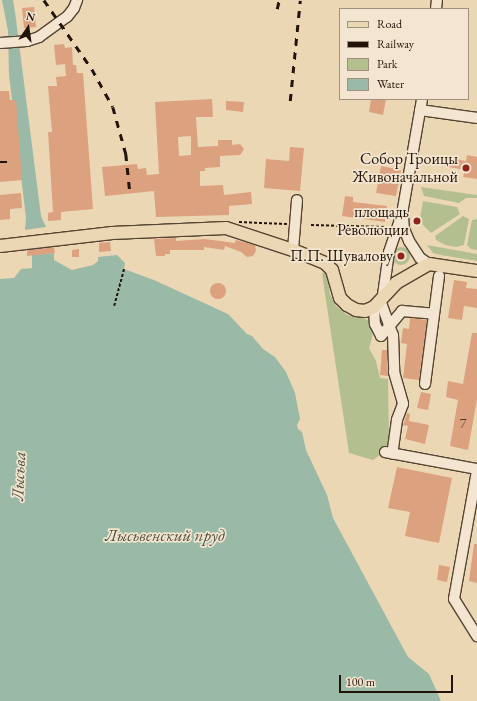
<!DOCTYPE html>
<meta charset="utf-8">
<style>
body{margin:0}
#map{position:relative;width:477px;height:701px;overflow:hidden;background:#ecd7b5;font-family:"EB Garamond",serif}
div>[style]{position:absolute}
.green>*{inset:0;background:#b4bf90}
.round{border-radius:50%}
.water>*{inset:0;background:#9abaa7}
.building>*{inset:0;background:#dca17f}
.path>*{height:1.5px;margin-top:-0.75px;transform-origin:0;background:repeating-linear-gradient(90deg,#221307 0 3px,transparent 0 5px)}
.roads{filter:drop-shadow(1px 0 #544432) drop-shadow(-1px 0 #544432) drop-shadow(0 1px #544432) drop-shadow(0 -1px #544432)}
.minor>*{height:10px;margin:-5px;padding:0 5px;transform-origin:5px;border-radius:5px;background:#f3e5cf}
.major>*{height:12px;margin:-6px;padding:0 6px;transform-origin:6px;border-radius:6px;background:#ecd7b5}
.rail>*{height:2.5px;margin-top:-1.25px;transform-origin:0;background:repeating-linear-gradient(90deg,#221307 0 7px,transparent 0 14px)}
.dots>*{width:11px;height:11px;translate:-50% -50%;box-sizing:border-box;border:2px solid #f3e5cf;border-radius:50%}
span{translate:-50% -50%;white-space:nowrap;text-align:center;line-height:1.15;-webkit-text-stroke:3.5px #f3e5cf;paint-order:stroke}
.number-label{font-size:14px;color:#503625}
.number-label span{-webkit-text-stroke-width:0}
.poi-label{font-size:16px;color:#221307}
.right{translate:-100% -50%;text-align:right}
.water-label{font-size:17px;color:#4c4d3f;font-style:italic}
.legend{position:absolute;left:339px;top:8px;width:130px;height:92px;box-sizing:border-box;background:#f3e5cf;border:1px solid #9f917f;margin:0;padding:5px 7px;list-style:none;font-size:12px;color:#221307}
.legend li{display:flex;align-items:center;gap:8px;height:20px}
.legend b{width:20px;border:1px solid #9f917f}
.north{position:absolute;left:8px;top:8px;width:40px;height:40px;-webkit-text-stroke:3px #f3e5cf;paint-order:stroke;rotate:13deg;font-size:11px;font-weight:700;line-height:16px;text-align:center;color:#221307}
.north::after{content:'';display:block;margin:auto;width:14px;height:18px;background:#221307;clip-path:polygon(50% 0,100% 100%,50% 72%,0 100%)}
.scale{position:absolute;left:339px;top:675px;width:114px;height:18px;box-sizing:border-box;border:2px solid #221307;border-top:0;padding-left:5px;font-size:12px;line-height:14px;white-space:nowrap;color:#221307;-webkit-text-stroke:3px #f3e5cf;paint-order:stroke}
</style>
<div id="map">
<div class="green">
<i style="clip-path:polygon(421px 187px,477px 195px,477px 198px,466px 198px,459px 203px,424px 196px)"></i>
<i style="clip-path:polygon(423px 201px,457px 207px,460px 214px,431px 233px,423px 225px,420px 218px)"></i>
<i style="clip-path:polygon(463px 216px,469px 219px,464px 245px,456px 247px,445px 245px,436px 240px,435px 236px)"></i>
<i style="clip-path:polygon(477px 219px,477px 250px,471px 249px,467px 245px,472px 220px)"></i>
<i style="clip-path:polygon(427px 245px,477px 254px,477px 261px,441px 255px,433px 253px)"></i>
<i class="round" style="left:392px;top:247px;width:18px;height:18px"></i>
<i style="clip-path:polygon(324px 272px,327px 273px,330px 294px,336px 306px,347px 315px,364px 318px,373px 324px,372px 338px,369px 348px,376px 361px,380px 378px,388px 379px,389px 439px,385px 451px,373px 460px,349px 453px,322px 274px)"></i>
</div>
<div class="water">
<i style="clip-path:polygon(2px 0,13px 0,15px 12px,41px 216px,46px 227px,25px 230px,26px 218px,9px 75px,8px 31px)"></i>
<i style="clip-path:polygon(54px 253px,54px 260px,72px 270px,93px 265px,98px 261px,98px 257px,117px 255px,125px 263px,124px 269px,154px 280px,228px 314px,247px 334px,252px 336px,263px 349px,275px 357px,286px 372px,295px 393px,300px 419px,297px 425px,298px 429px,302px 432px,306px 450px,327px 495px,333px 518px,408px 657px,429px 674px,441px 701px,0 701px,0 279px,14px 278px,21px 269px,32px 268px,32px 255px)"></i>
</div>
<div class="building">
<i style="clip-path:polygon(34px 7px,36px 27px,24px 28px,22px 8px)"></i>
<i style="clip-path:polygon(64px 44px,65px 48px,72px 47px,73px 65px,76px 65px,77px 73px,83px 73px,93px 209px,61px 212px,61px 220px,48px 221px,48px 213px,53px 212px,48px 132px,52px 132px,48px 86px,57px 86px,56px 77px,66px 76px,65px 64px,56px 65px,54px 45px)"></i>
<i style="clip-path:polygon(0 91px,9px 91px,10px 100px,16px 100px,22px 180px,0 182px)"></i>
<i style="clip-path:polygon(evenodd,212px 99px,213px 117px,196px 117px,198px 147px,218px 146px,218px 140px,232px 140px,232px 145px,240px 144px,244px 149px,240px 155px,220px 156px,220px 167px,205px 168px,205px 171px,200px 171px,200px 186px,223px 185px,224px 195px,251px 192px,252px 204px,229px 206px,229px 215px,156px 217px,154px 191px,105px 196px,102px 167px,137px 164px,138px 169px,146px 168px,147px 175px,159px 174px,155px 102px,212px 99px,191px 136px,191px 155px,179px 156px,178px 137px,191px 136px)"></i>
<i style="clip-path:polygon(371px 99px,386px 99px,383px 115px,369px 112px)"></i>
<i style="clip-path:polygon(226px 101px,244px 102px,243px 112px,226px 110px)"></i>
<i style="clip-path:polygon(290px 147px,304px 148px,300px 191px,264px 188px,266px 159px,289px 161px)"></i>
<i style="clip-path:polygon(467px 155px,477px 157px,477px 179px,463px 177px,465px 170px,444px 166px,446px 157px,466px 161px)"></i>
<i style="clip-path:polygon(381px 166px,401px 170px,396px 196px,376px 193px)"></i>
<i style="clip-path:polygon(21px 193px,22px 208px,10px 209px,10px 219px,0 220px,0 195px)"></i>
<i style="clip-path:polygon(345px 196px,353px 197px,353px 202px,387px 206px,385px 222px,342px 216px)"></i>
<i style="clip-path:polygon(176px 238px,176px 241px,205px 239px,235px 243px,236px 240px,255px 245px,256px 251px,253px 256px,247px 257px,241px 252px,225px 246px,224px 250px,204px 247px,204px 250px,170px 250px,170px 254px,165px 254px,165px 256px,156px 256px,154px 239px)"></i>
<i style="clip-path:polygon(110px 242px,111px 251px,99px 252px,99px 243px)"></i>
<i style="clip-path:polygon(54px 247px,55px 253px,27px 256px,27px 250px)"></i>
<i style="clip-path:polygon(79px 249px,79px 257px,72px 257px,72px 250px)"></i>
<i style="clip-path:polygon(454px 280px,467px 282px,466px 288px,477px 289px,477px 308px,464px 306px,462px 320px,448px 318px)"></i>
<i class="round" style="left:210px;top:283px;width:16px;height:16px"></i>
<i style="clip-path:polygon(410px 318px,427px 320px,419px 380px,403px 378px,407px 344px,401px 343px,403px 328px,409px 329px)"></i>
<i style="clip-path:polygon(472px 333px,477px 333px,477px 399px,468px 450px,450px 446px,458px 400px,446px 397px,448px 381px,463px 384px)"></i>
<i style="clip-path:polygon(382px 350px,387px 350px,388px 376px,380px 375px)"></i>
<i style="clip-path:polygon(421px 392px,431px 394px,428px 410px,417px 408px)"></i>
<i style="clip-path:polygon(407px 413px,410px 414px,409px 421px,429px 425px,425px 444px,405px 439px,408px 426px,403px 425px)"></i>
<i style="clip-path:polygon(397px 467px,452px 478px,439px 543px,405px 536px,410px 512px,388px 508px)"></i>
<i style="clip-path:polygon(474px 544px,477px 544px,477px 583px,469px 581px)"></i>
<i style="clip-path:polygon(439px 565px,450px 567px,447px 582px,437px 580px)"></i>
</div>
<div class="path">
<i style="left:239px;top:222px;width:48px;rotate:2.4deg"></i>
<i style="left:311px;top:225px;width:75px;rotate:1.5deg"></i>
<i style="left:114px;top:306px;width:38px;rotate:-75deg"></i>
</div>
<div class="roads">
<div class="minor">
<i style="left:436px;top:9px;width:9px;rotate:-84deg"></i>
<i style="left:0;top:43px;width:27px;rotate:-4deg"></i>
<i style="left:27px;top:41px;width:13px;rotate:-18deg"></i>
<i style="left:39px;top:37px;width:34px;rotate:-36deg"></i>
<i style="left:67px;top:17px;width:11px;rotate:-52deg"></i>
<i style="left:74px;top:8px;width:9px;rotate:-69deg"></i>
<i style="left:420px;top:110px;width:58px;rotate:8deg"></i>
<i style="left:403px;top:216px;width:13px;rotate:86deg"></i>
<i style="left:404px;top:229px;width:13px;rotate:67deg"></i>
<i style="left:409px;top:241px;width:20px;rotate:57deg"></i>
<i style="left:420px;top:258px;width:11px;rotate:34deg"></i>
<i style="left:293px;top:250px;width:50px;rotate:-85.4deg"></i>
<i style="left:383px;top:295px;width:43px;rotate:-82.1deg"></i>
<i style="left:389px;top:252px;width:40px;rotate:-71.1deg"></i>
<i style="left:402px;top:214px;width:117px;rotate:-80.1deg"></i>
<i style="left:380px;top:300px;width:37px;rotate:70deg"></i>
<i style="left:393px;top:335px;width:37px;rotate:88deg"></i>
<i style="left:394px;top:372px;width:33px;rotate:74deg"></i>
<i style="left:403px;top:404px;width:17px;rotate:111deg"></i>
<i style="left:397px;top:420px;width:34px;rotate:98deg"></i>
<i style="left:374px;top:307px;width:17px;rotate:87deg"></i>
<i style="left:375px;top:324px;width:13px;rotate:63deg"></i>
<i style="left:381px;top:336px;width:33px;rotate:-50deg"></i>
<i style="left:402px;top:311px;width:32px;rotate:5deg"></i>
<i style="left:425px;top:384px;width:109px;rotate:-82.6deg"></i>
<i style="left:385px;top:452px;width:94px;rotate:10.5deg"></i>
<i style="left:477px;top:471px;width:130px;rotate:100.2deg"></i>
<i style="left:454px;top:599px;width:44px;rotate:58.1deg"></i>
</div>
<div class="major">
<i style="left:0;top:246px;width:113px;rotate:-6.6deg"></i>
<i style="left:112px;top:233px;width:114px;rotate:-2.5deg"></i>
<i style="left:226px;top:228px;width:71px;rotate:18.2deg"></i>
<i style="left:293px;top:250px;width:35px;rotate:22deg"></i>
<i style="left:325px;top:263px;width:10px;rotate:45deg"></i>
<i style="left:332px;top:270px;width:29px;rotate:74deg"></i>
<i style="left:340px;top:298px;width:10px;rotate:45deg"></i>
<i style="left:347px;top:305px;width:10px;rotate:29deg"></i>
<i style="left:356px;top:310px;width:9px;rotate:6deg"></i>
<i style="left:365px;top:311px;width:10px;rotate:-24deg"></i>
<i style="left:374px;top:307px;width:33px;rotate:-47deg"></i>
<i style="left:396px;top:283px;width:38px;rotate:-30deg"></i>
<i style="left:429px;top:264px;width:49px;rotate:8.3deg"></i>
</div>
</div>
<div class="rail">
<i style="left:44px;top:0;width:84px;rotate:55.2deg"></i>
<i style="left:92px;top:69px;width:43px;rotate:61.1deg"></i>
<i style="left:113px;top:107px;width:49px;rotate:74.5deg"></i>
<i style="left:126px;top:154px;width:37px;rotate:84deg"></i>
<i style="left:277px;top:9px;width:9px;rotate:-77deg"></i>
<i style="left:290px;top:101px;width:101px;rotate:-84.3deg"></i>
<i style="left:0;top:162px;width:11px"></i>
</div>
<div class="dots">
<i style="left:466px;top:168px;background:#8f2418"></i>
<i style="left:417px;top:221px;background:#8f2418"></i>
<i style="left:401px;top:256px;background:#8f2418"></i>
</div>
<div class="number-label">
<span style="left:463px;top:423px">7</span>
</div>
<div class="poi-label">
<span class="right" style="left:458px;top:168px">Собор Троицы<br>Живоначальной</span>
<span class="right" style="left:409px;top:221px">площадь<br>Революции</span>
<span class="right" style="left:393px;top:256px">П.П. Шувалову</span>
</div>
<div class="water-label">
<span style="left:19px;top:476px;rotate:-87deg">Лысьва</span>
<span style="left:165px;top:536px">Лысьвенский пруд</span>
</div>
<ul class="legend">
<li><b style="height:5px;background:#ecd7b5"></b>Road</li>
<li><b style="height:5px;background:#221307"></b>Railway</li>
<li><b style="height:11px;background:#b4bf90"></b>Park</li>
<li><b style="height:11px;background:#9abaa7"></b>Water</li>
</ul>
<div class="north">N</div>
<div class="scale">100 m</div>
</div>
